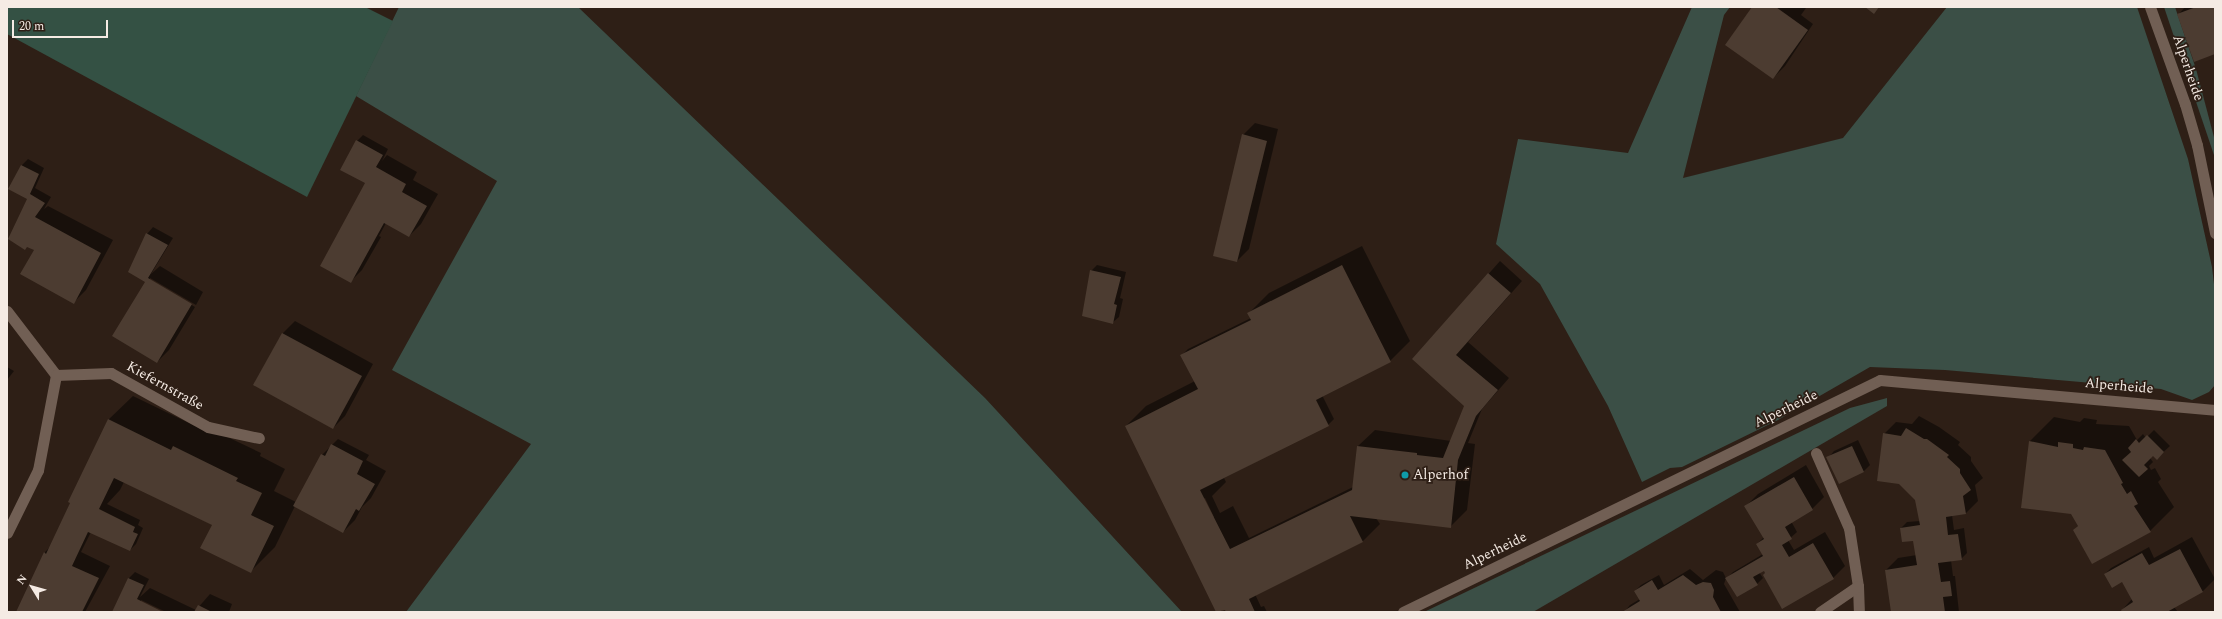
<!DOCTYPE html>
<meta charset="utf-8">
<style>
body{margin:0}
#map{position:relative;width:2222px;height:619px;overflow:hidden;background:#2e1f16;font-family:Spectral,serif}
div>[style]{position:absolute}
.green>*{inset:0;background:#3b4f46}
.forest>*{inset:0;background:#345144}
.shadow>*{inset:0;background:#0007}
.building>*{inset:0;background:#4c3c31}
.minor>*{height:11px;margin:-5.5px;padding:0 5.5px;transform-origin:5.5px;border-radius:5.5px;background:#715f54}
.tertiary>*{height:11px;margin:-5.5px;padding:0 5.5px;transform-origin:5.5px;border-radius:5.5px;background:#715f54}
.dots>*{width:11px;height:11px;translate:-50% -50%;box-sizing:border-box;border:2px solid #2e1f16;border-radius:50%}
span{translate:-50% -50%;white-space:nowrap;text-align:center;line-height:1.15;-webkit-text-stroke:3.5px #2e1f16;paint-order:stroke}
.street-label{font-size:14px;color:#f5ebe4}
.poi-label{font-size:14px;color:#f5ebe4}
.left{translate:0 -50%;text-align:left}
.frame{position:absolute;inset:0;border:8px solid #f5ebe4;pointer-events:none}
.north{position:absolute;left:12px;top:567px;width:40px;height:40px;-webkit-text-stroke:3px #2e1f16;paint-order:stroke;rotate:307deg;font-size:11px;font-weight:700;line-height:16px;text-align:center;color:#f5ebe4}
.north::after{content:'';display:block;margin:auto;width:14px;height:18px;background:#f5ebe4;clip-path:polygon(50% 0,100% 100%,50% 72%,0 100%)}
.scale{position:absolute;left:12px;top:20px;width:96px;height:18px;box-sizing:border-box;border:2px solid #f5ebe4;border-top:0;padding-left:5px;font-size:12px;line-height:14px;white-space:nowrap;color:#f5ebe4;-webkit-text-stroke:3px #2e1f16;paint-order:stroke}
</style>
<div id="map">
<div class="green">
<i style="clip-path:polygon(399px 7px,578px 7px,985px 398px,1182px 612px,406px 612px,531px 444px,392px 370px,497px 181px,356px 96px)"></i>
<i style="clip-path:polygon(1692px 7px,1730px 7px,1724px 15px,1683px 178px,1843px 138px,1947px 7px,2137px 7px,2188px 159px,2212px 267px,2215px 293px,2215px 385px,2209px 392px,2192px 400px,2161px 389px,1945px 370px,1870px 367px,1778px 420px,1682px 467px,1670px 468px,1642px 482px,1608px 406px,1540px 284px,1496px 244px,1518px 139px,1628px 153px)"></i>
<i style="clip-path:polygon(2164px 7px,2175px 7px,2196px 69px,2215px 141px,2215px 158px)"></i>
<i style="clip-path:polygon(1887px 398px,1887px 406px,1533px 612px,1424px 612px,1850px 408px)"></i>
</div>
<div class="forest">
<i style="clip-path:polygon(7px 7px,365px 7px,393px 21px,307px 197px,7px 34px)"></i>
</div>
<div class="shadow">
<i style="clip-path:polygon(1754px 7px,1804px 7px,1806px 8px,1801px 15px,1813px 24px,1785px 66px,1773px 78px)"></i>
<i style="clip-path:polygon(2185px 7px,2215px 7px,2215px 53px,2179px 14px)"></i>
<i style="clip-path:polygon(1255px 123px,1278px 129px,1249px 249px,1237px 261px,1243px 135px)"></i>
<i style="clip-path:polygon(363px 135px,388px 149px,382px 161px,387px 155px,417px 172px,413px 180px,438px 194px,421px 224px,409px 236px,386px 223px,379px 236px,381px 237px,362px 270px,350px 282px,368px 179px,357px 141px)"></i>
<i style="clip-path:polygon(28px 159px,44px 168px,35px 188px,51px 197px,44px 209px,48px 206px,113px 240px,86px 290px,74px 302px,35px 250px,29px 199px,9px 188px,22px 165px)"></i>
<i style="clip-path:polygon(153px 227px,173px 238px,151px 274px,160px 266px,203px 292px,196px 305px,150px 278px,150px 280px,195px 307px,169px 350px,157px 362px,146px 282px,129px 271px,147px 234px)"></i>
<i style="clip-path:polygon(evenodd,1362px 246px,1410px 341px,1390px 361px,1322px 395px,1334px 419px,1328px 425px,1224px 478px,1226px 482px,1212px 496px,1220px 513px,1233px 506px,1249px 538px,1353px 487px,1358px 446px,1375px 430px,1451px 441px,1465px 406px,1413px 359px,1500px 261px,1522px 281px,1468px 342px,1509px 378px,1482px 409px,1468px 443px,1475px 444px,1467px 510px,1450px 527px,1376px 518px,1380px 524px,1363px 541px,1255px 594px,1261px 607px,1264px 606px,1267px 612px,1227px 612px,1229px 607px,1218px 612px,1126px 426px,1146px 406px,1195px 381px,1182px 355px,1188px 349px,1251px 318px,1249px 313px,1269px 293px,1362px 246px,1205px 498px,1214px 517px,1212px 517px,1203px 499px,1205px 498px)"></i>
<i style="clip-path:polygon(1097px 265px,1126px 272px,1120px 298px,1123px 299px,1119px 317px,1112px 323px,1091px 271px)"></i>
<i style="clip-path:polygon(295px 321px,373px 364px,345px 416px,333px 428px,255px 385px,283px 333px)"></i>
<i style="clip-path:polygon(7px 367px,14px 371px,7px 380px)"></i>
<i style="clip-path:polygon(133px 396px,195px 426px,198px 423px,261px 453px,260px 456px,285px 469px,274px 491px,296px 502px,322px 455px,338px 439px,369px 455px,366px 460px,386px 471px,371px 498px,362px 507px,355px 520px,343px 532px,295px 506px,275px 547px,250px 572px,213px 525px,124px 482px,120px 490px,107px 504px,140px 520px,138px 525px,143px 528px,136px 544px,130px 550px,91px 532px,81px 552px,110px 566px,85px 612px,17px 612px,44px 553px,51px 546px,108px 420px)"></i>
<i style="clip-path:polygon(1919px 416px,1939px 427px,1960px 442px,1958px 445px,1971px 457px,1971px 461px,1983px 478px,1975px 485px,1978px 501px,1966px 513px,1952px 515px,1954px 530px,1964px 528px,1967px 553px,1961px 559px,1951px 560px,1953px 576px,1955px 576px,1959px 612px,1892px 612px,1886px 570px,1898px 558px,1917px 555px,1914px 539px,1901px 528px,1907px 522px,1920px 521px,1916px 499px,1884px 434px,1896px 422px,1912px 424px)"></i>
<i style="clip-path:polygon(2054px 417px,2080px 422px,2084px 418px,2097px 420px,2096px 424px,2129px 426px,2137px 440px,2143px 434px,2146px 438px,2154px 430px,2170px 446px,2157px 458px,2153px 455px,2150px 458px,2153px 462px,2149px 466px,2151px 470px,2155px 468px,2161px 479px,2158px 482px,2174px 507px,2150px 531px,2092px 563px,2074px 530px,2079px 525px,2029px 442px)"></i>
<i style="clip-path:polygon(1858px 440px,1870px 465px,1864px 471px,1839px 482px,1828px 458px,1834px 451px)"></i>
<i style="clip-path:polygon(1806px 465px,1824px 497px,1812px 509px,1791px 521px,1797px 532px,1788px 540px,1794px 550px,1825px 532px,1845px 566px,1833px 578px,1766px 573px,1764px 569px,1759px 572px,1763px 578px,1757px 584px,1727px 578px,1733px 572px,1763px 554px,1757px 544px,1764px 537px,1746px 506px,1758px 494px)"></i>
<i style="clip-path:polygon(2192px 537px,2215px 579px,2203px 591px,2174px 607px,2178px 612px,2123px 612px,2122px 610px,2132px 599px,2122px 580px,2105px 574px,2111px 568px,2149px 547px,2154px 558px)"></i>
<i style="clip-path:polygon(1690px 569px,1703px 580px,1716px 570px,1723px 572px,1726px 578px,1724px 584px,1740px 612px,1624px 612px,1630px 605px,1640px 599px,1635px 591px,1641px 585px,1659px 575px,1664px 585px)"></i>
<i style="clip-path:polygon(135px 572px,149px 579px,140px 597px,150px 588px,196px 610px,210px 594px,232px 604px,229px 612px,166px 612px,141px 600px,141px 603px,161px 612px,113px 612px,129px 578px)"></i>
</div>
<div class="building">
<i style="clip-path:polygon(1752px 7px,1776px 7px,1808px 30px,1773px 79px,1725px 45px)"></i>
<i style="clip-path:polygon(1865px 7px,1879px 7px,1874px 14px)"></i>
<i style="clip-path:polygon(2196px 7px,2215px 7px,2215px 54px,2194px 62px,2177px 14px)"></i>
<i style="clip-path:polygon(1242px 134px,1267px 141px,1237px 262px,1213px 256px)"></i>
<i style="clip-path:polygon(356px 140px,383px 155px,376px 167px,406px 184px,402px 192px,427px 206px,409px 237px,384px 223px,351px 283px,320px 266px,365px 183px,340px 170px)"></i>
<i style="clip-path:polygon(21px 165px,39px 174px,30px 194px,45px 203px,35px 217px,101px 253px,74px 304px,20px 274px,34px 250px,27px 247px,25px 250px,8px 239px,27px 199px,8px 189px)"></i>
<i style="clip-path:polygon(146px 233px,168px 245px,148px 278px,192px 304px,157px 363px,112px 336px,145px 282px,128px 272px)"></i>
<i style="clip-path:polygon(1342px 265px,1391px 362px,1316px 400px,1329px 426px,1200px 490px,1230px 549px,1352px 490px,1357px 446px,1417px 453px,1417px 455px,1443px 458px,1464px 406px,1412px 359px,1488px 273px,1511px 293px,1456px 355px,1498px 390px,1476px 416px,1458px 460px,1451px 528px,1350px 516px,1363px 542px,1249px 599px,1255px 612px,1226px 612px,1225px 610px,1216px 612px,1125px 426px,1198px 389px,1180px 355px,1251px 320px,1247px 313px)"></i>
<i style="clip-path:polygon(1090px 270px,1121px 277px,1114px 304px,1117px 305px,1113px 324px,1082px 316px)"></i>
<i style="clip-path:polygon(282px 333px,362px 376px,333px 429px,253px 385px)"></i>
<i style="clip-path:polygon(108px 419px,171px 450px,173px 446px,238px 478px,236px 481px,262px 493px,251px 515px,274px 526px,251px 573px,200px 548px,212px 525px,114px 478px,99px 509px,135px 527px,133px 532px,138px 534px,130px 551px,88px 532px,72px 566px,99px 578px,82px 612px,16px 612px,44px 552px,46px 554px,70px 503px,68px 502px)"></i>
<i style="clip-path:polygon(1906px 428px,1924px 439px,1927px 439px,1949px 455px,1947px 457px,1960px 469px,1960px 473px,1971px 490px,1963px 496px,1966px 514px,1946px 517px,1948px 535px,1958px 534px,1962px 560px,1938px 563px,1941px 582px,1950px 581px,1951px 588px,1952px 596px,1943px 597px,1945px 612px,1891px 612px,1885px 570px,1917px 565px,1913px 541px,1902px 542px,1900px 528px,1920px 525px,1915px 500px,1899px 484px,1877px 481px,1883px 433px,1901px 436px)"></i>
<i style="clip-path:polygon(2147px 435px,2164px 452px,2157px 460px,2153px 456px,2144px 465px,2148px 469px,2139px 477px,2122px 460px,2131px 452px,2128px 448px,2136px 439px,2139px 443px)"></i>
<i style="clip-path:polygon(2029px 441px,2058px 447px,2058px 442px,2073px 444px,2073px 448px,2083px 450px,2084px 447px,2105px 450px,2123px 483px,2121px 484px,2127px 494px,2131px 491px,2138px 504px,2134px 506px,2151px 532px,2092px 564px,2073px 530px,2078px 526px,2071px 514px,2021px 508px)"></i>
<i style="clip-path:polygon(331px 444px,363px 461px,357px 474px,375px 484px,359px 511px,356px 509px,343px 533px,293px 506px,321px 454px,325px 456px)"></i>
<i style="clip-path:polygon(1852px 446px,1864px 472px,1839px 484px,1826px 457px)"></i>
<i style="clip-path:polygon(1794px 477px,1813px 510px,1785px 527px,1792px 539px,1782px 545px,1789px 557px,1813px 543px,1834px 579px,1782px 609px,1763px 575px,1765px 573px,1764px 571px,1753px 577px,1758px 585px,1737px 597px,1725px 578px,1763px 556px,1756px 544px,1764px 539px,1744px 506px)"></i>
<i style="clip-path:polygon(2180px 549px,2203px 592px,2167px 612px,2122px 612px,2121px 610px,2133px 602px,2122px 582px,2112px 588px,2104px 574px,2142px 553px,2149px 565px)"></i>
<i style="clip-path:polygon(1683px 575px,1696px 585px,1703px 582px,1711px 583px,1714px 590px,1713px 597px,1721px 612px,1622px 612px,1640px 601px,1634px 591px,1652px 580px,1658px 590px)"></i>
<i style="clip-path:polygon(128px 578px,144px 585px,137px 599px,163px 612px,112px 612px)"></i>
<i style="clip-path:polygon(198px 605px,212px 612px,194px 612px)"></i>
</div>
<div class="minor">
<i style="left:7px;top:311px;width:81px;rotate:52.6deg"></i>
<i style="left:56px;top:375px;width:97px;rotate:100.7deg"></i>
<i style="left:38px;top:470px;width:70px;rotate:116.2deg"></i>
<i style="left:56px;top:375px;width:55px;rotate:-2.1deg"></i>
<i style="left:111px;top:373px;width:111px;rotate:29.1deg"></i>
<i style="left:208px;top:427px;width:52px;rotate:12.2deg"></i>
<i style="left:1816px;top:453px;width:82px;rotate:66.3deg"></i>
<i style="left:1849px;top:528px;width:59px;rotate:81.2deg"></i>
<i style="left:1858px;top:586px;width:26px;rotate:88deg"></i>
<i style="left:1403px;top:612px;width:530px;rotate:-25.94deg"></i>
<i style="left:1880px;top:380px;width:336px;rotate:5.1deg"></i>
<i style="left:1820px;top:612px;width:46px;rotate:-34.4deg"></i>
</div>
<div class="tertiary">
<i style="left:2150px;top:7px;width:103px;rotate:70.2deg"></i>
<i style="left:2185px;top:104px;width:43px;rotate:73.7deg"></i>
<i style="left:2197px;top:145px;width:90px;rotate:78.4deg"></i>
</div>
<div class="dots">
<i style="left:1405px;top:475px;background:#0f9aa8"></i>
</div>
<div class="street-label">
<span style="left:2188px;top:68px;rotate:71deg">Alperheide</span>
<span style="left:165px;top:386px;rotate:29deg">Kiefernstraße</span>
<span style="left:2119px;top:386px;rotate:5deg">Alperheide</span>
<span style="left:1786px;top:409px;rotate:-26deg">Alperheide</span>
<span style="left:1495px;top:551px;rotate:-26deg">Alperheide</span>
</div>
<div class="poi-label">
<span class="left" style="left:1413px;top:475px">Alperhof</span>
</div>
<div class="frame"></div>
<div class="north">N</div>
<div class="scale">20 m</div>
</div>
